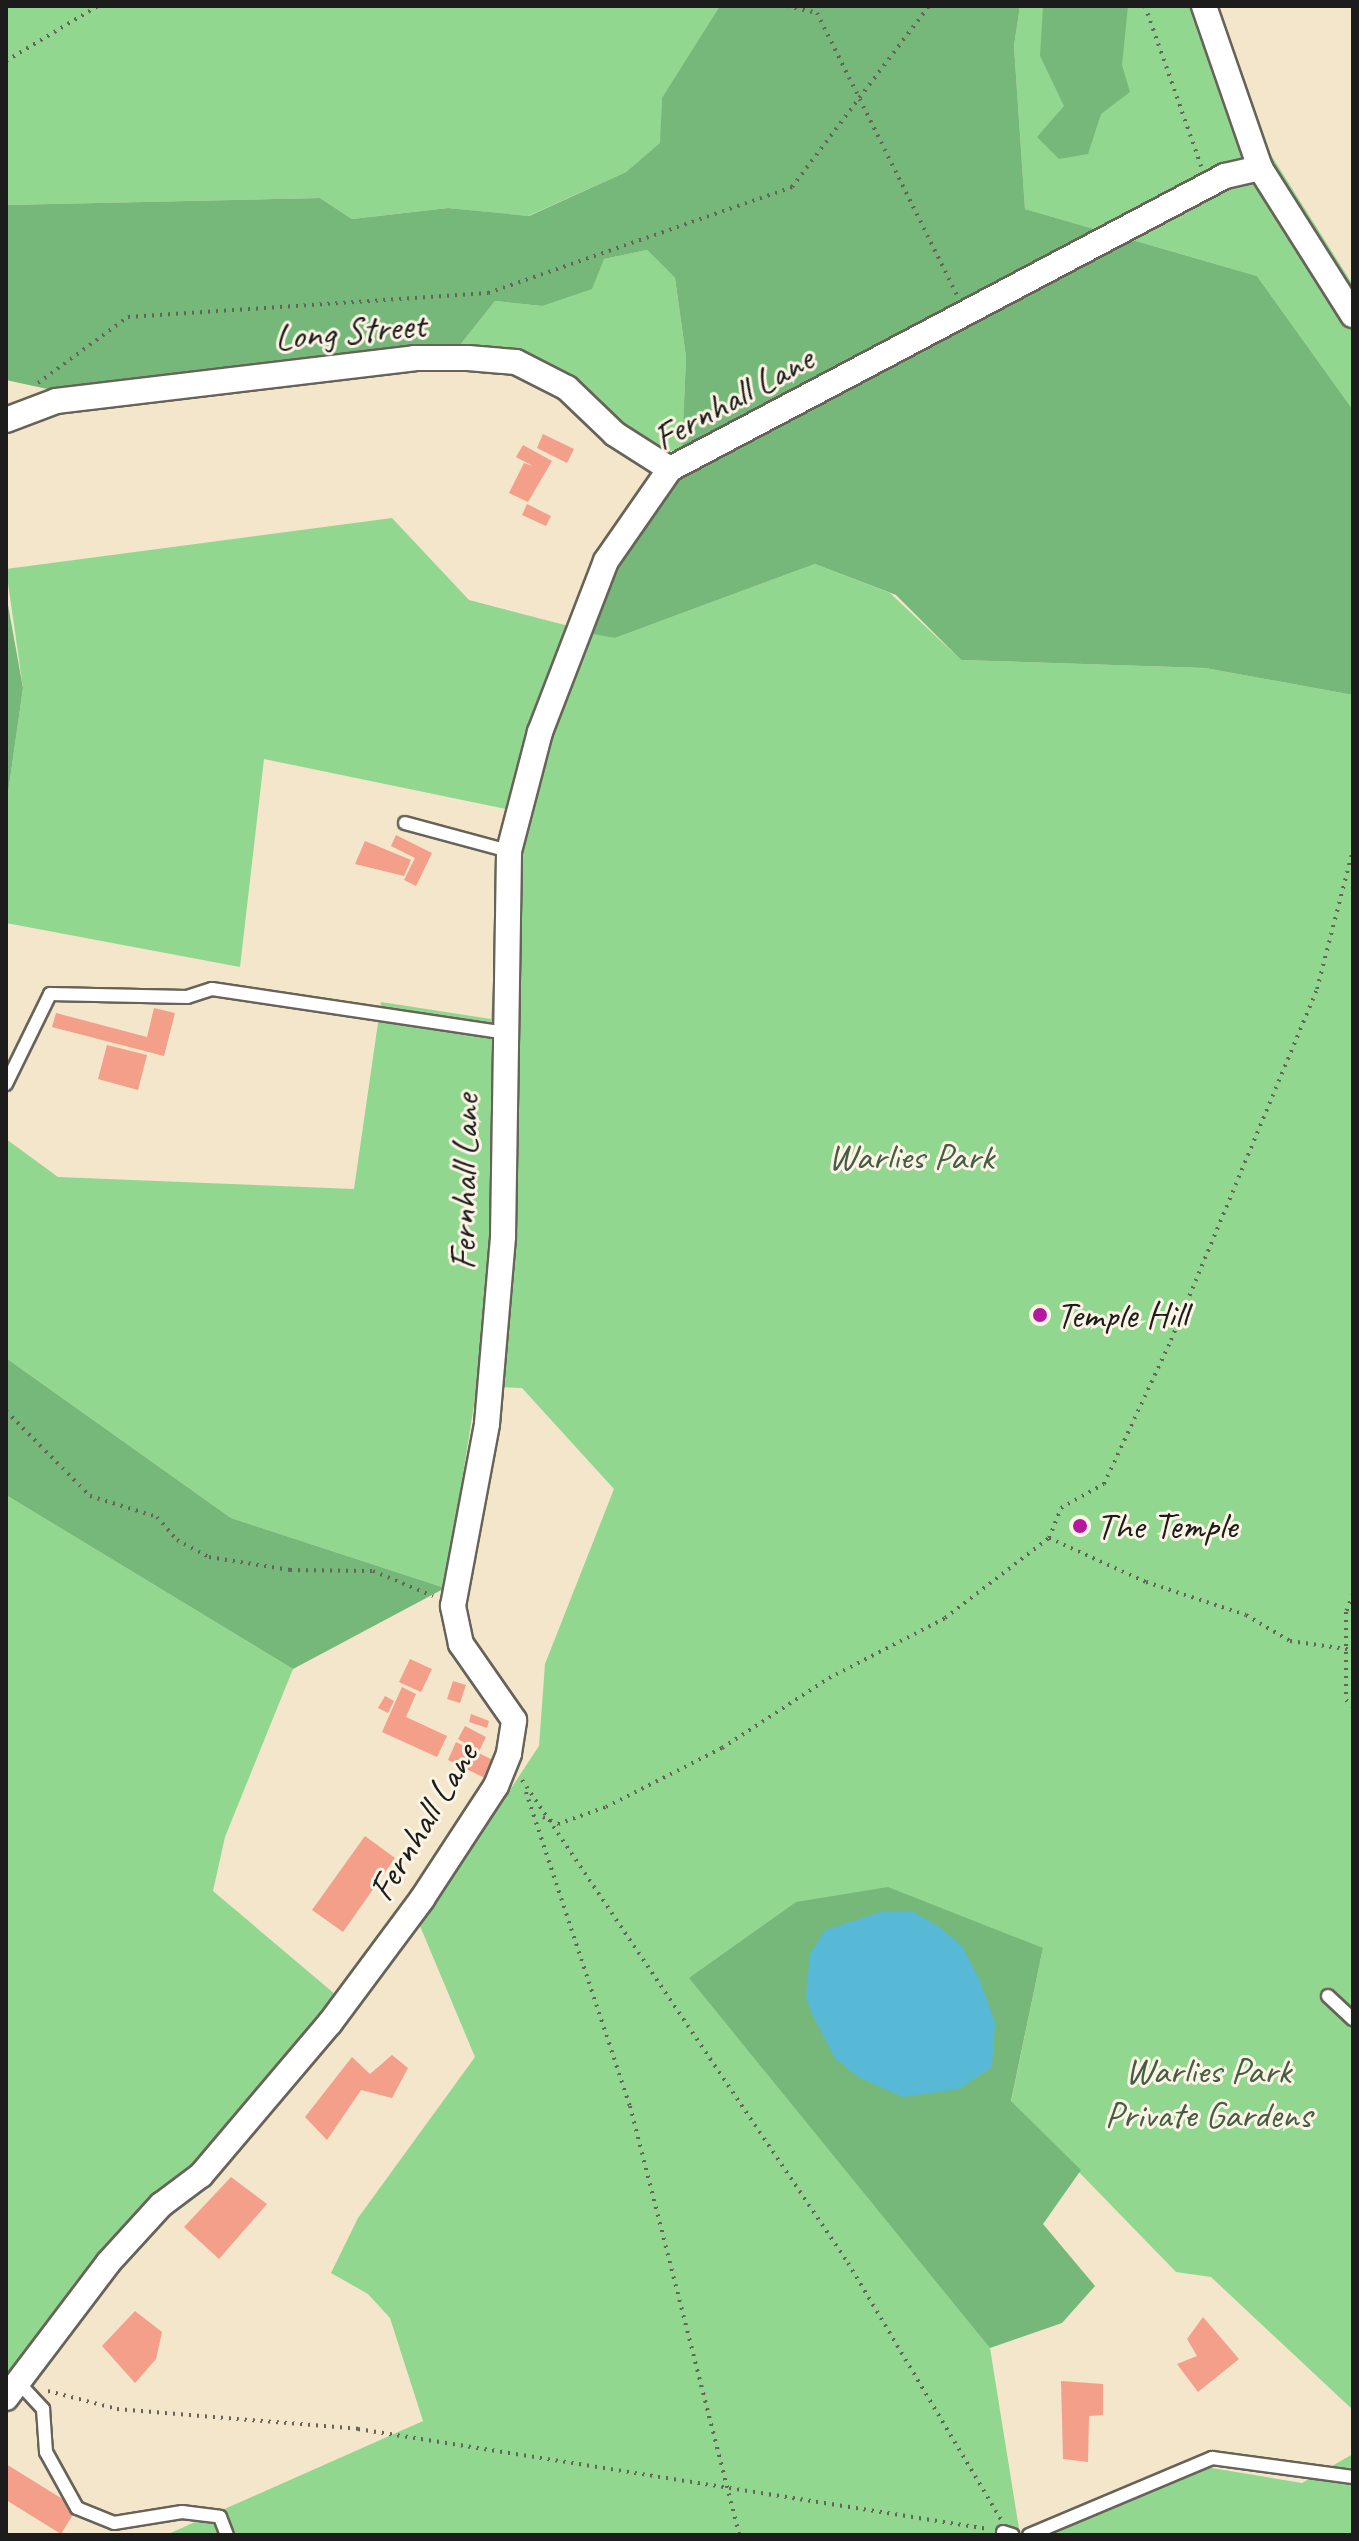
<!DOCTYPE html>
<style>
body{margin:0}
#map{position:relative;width:1359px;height:2541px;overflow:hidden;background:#f3e6ca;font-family:Caveat,sans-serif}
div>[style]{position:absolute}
.green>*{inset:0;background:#92d790}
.forest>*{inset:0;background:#75b87a}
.water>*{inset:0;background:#58b9d7}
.building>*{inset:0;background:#f39f8a}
.path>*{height:4px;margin-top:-2px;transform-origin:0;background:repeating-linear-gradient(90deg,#676359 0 2px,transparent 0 8px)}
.roads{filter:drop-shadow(2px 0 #676359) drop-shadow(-2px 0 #676359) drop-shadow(0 2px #676359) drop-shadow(0 -2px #676359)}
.service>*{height:12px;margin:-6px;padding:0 6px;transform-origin:6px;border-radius:6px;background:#fff}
.minor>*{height:24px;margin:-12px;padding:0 12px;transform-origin:12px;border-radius:12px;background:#fff}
.dots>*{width:22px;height:22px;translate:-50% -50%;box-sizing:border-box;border:4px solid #fcf5e5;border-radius:50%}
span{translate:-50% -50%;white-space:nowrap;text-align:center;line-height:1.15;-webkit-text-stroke:6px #fcf5e5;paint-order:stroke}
.street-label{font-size:38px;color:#1c1c1c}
.park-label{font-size:38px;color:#455d45}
.poi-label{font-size:38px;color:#1c1c1c}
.left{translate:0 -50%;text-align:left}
.frame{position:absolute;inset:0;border:8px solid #1c1c1c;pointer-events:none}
</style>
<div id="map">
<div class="green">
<i style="clip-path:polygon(6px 6px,735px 6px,662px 98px,661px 143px,626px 172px,528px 216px,448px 208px,352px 219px,320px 198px,6px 205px)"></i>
<i style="clip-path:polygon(1020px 6px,1219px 6px,1271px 155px,1353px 285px,1353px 410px,1257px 276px,1025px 209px,1014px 46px)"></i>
<i style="clip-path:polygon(647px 250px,675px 278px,686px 357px,682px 449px,653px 454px,572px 380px,456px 350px,495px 301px,542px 306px,604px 259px)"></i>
<i style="clip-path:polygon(392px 518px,469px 600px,615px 638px,815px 564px,890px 593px,961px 660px,1205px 668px,1353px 695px,1353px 2410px,1211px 2277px,1176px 2272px,1011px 2102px,1043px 1948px,922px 2257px,990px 2348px,1020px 2535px,166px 2535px,423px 2421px,390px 2318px,368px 2294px,331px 2273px,358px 2218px,475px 2057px,420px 1926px,539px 1746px,545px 1664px,614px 1489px,522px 1388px,477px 1386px,445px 1588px,231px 1518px,6px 1358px,6px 1139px,58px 1177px,354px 1189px,381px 1002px,491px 1019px,506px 809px,264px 759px,240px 967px,6px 923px,6px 807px,23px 688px,6px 569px)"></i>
<i style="clip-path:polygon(6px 1495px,293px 1669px,225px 1837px,213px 1891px,336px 1995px,6px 2412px)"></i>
<i style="clip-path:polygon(1353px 2454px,1353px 2535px,1053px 2535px,1194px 2465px,1302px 2483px)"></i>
</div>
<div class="forest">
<i style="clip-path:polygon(720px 6px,1020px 6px,1014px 46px,1025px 209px,1257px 276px,1353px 410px,1353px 695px,1205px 668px,961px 660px,896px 595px,815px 564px,615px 638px,588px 633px,613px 563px,673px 476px,682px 449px,686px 357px,675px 278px,647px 250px,604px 259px,592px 289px,542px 306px,495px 301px,456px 350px,418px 344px,52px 390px,6px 380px,6px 205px,320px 198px,352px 219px,448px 208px,529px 216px,626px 172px,660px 143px,662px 98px)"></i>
<i style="clip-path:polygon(1043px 6px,1128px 6px,1122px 65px,1130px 92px,1101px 114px,1088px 154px,1059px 159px,1037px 137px,1064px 106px,1040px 56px)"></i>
<i style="clip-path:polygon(6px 594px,23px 688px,6px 807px)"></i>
<i style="clip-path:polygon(6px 1358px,231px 1518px,445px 1588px,293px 1669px,6px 1495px)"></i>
<i style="clip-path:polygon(888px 1887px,1043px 1948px,1011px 2101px,1081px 2170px,1043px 2224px,1095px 2286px,1062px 2323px,990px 2348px,689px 1978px,796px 1902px)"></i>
</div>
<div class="water">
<i style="clip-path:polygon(881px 1912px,913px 1912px,938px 1926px,962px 1946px,980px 1981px,995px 2022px,992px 2067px,959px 2089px,903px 2097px,858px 2077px,835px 2058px,812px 2014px,806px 1997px,810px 1954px,825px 1930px)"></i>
</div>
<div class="building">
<i style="clip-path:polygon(543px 434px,574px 449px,567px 463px,537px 448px)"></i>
<i style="clip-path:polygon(523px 445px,552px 461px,528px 502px,509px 493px,524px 463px,533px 466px,516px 457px)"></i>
<i style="clip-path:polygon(527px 504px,551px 516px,546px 526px,522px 515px)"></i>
<i style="clip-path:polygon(396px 835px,432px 853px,416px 886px,404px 880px,415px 858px,391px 846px)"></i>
<i style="clip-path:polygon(365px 841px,411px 860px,404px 876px,355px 864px)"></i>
<i style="clip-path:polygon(154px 1008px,175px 1013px,164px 1056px,52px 1027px,56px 1013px,147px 1037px)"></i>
<i style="clip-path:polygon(107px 1045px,147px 1055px,138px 1090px,98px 1079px)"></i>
<i style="clip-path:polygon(410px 1659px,432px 1669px,421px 1692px,399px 1682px)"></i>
<i style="clip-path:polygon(453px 1681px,466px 1685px,460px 1703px,447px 1699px)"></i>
<i style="clip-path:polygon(402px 1687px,416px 1694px,406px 1717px,447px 1736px,437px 1757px,382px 1732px)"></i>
<i style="clip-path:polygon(385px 1696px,394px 1701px,388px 1713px,378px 1708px)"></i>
<i style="clip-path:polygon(471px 1714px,489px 1721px,487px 1728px,469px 1722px)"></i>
<i style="clip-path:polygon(465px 1726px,486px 1737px,479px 1751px,458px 1739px)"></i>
<i style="clip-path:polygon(456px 1742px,497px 1762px,489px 1780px,448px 1760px)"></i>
<i style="clip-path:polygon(365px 1836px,395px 1858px,343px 1932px,312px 1910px)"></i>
<i style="clip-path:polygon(392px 2055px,408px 2068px,392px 2098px,361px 2090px,327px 2140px,305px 2117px,352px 2057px,370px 2074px)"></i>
<i style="clip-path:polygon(231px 2177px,267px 2204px,219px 2259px,184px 2227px)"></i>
<i style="clip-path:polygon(135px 2311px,162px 2332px,156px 2359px,135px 2383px,102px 2346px)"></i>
<i style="clip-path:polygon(1203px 2317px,1239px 2359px,1198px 2392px,1177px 2364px,1197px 2356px,1187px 2339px)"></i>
<i style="clip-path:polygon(1061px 2381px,1103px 2384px,1103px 2415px,1089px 2416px,1088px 2462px,1063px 2459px)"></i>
<i style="clip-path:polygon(6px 2464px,77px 2508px,61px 2534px,6px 2500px)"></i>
</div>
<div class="path">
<i style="left:787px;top:6px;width:31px;rotate:13deg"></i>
<i style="left:817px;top:13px;width:315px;rotate:63.6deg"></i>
<i style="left:1145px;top:6px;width:170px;rotate:70.7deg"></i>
<i style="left:6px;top:61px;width:107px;rotate:-30.9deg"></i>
<i style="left:38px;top:383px;width:112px;rotate:-36.3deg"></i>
<i style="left:128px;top:317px;width:361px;rotate:-3.8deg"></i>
<i style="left:488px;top:293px;width:322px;rotate:-19.2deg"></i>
<i style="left:792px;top:187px;width:227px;rotate:-52.9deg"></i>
<i style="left:6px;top:1411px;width:120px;rotate:45.3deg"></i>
<i style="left:90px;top:1496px;width:70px;rotate:17.4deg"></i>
<i style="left:157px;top:1517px;width:30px;rotate:49deg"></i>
<i style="left:177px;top:1540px;width:36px;rotate:28deg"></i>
<i style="left:209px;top:1557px;width:82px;rotate:9.1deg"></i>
<i style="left:290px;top:1570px;width:83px;rotate:0.7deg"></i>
<i style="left:373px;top:1571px;width:65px;rotate:22.6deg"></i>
<i style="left:1049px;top:1538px;width:32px;rotate:-68deg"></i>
<i style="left:1061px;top:1508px;width:49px;rotate:-29.2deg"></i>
<i style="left:1104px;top:1484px;width:159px;rotate:-65deg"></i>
<i style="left:1171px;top:1340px;width:380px;rotate:-67.4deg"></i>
<i style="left:1317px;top:989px;width:144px;rotate:-75.5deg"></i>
<i style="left:1353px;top:1594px;width:19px;rotate:111deg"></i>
<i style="left:1346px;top:1612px;width:88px;rotate:90deg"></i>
<i style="left:1346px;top:1700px;width:10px;rotate:45deg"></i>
<i style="left:522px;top:1780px;width:583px;rotate:55.98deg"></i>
<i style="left:848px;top:2263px;width:299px;rotate:59.2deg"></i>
<i style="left:526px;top:1792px;width:331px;rotate:71.7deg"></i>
<i style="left:630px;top:2106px;width:443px;rotate:75.7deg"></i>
<i style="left:543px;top:1817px;width:17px;rotate:25deg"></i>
<i style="left:558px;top:1824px;width:51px;rotate:-19.5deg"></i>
<i style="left:606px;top:1807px;width:130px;rotate:-27deg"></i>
<i style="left:722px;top:1748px;width:128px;rotate:-33.2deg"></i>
<i style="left:829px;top:1678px;width:131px;rotate:-27.3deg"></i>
<i style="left:945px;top:1618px;width:131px;rotate:-37.6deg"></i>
<i style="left:1049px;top:1538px;width:107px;rotate:24.4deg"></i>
<i style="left:1146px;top:1582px;width:105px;rotate:18.3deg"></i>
<i style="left:1246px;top:1615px;width:51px;rotate:30.6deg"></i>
<i style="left:1290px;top:1641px;width:64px;rotate:8.1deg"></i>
<i style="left:48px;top:2391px;width:71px;rotate:14.6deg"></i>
<i style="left:117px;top:2409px;width:242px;rotate:4.7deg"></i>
<i style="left:358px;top:2429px;width:638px;rotate:9.02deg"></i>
</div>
<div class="roads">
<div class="service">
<i style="left:405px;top:823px;width:108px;rotate:15.1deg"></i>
<i style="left:6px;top:1084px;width:100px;rotate:-63.9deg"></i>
<i style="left:50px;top:994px;width:137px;rotate:1.3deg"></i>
<i style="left:187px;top:997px;width:26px;rotate:-18deg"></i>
<i style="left:212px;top:989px;width:292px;rotate:8.5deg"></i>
<i style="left:1328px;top:1996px;width:34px;rotate:43deg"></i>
<i style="left:18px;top:2382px;width:37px;rotate:47deg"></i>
<i style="left:43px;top:2409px;width:43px;rotate:86deg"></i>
<i style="left:46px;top:2452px;width:64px;rotate:61deg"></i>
<i style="left:77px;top:2508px;width:40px;rotate:22deg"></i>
<i style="left:114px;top:2523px;width:69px;rotate:-9.2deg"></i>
<i style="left:182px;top:2512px;width:38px;rotate:7deg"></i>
<i style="left:220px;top:2517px;width:19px;rotate:69deg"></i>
<i style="left:1003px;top:2532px;width:10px;rotate:17deg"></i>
<i style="left:1029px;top:2535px;width:199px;rotate:-22.8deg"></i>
<i style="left:1212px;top:2458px;width:142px;rotate:7.7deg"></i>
</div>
<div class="minor">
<i style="left:1204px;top:6px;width:171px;rotate:70.9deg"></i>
<i style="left:1260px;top:168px;width:174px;rotate:57.7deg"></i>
<i style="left:6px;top:420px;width:53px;rotate:-20.8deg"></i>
<i style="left:56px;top:401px;width:361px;rotate:-6.8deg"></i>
<i style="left:414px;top:358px;width:54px"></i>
<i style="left:468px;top:358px;width:48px;rotate:4.8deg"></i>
<i style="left:516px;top:362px;width:57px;rotate:27deg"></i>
<i style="left:567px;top:388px;width:66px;rotate:43.8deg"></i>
<i style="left:615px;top:434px;width:65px;rotate:32.5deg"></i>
<i style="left:6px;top:2398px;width:169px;rotate:-52.9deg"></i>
<i style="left:108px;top:2263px;width:79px;rotate:-47.6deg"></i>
<i style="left:161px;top:2205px;width:50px;rotate:-36.9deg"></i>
<i style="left:201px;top:2175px;width:199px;rotate:-49.7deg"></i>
<i style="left:330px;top:2023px;width:154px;rotate:-53.4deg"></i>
<i style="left:422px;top:1899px;width:135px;rotate:-56.8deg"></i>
<i style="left:496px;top:1786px;width:35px;rotate:-68deg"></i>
<i style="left:509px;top:1753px;width:33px;rotate:-81deg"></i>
<i style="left:514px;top:1720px;width:93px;rotate:-124.9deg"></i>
<i style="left:461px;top:1644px;width:39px;rotate:-102deg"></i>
<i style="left:453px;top:1606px;width:185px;rotate:-79.4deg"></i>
<i style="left:487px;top:1424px;width:189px;rotate:-85.1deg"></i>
<i style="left:503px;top:1236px;width:385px;rotate:-89.1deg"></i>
<i style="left:509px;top:851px;width:123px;rotate:-75.4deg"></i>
<i style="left:540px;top:732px;width:183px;rotate:-68.9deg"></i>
<i style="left:606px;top:561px;width:112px;rotate:-55.2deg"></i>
<i style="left:670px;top:469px;width:628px;rotate:-27.83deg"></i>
<i style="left:1225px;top:176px;width:36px;rotate:-13deg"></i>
</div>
</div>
<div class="dots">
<i style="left:1040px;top:1315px;background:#b5179e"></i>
<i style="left:1080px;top:1526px;background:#b5179e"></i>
</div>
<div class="street-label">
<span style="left:350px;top:331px;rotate:-5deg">Long Street</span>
<span style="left:733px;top:398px;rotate:-29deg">Fernhall Lane</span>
<span style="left:464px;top:1182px;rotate:-89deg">Fernhall Lane</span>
<span style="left:423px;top:1822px;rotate:-59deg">Fernhall Lane</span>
</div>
<div class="park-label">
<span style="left:911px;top:1157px">Warlies Park</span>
<span style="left:1208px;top:2093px">Warlies Park<br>Private Gardens</span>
</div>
<div class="poi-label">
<span class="left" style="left:1056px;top:1315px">Temple Hill</span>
<span class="left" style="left:1096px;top:1526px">The Temple</span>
</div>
<div class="frame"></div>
</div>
